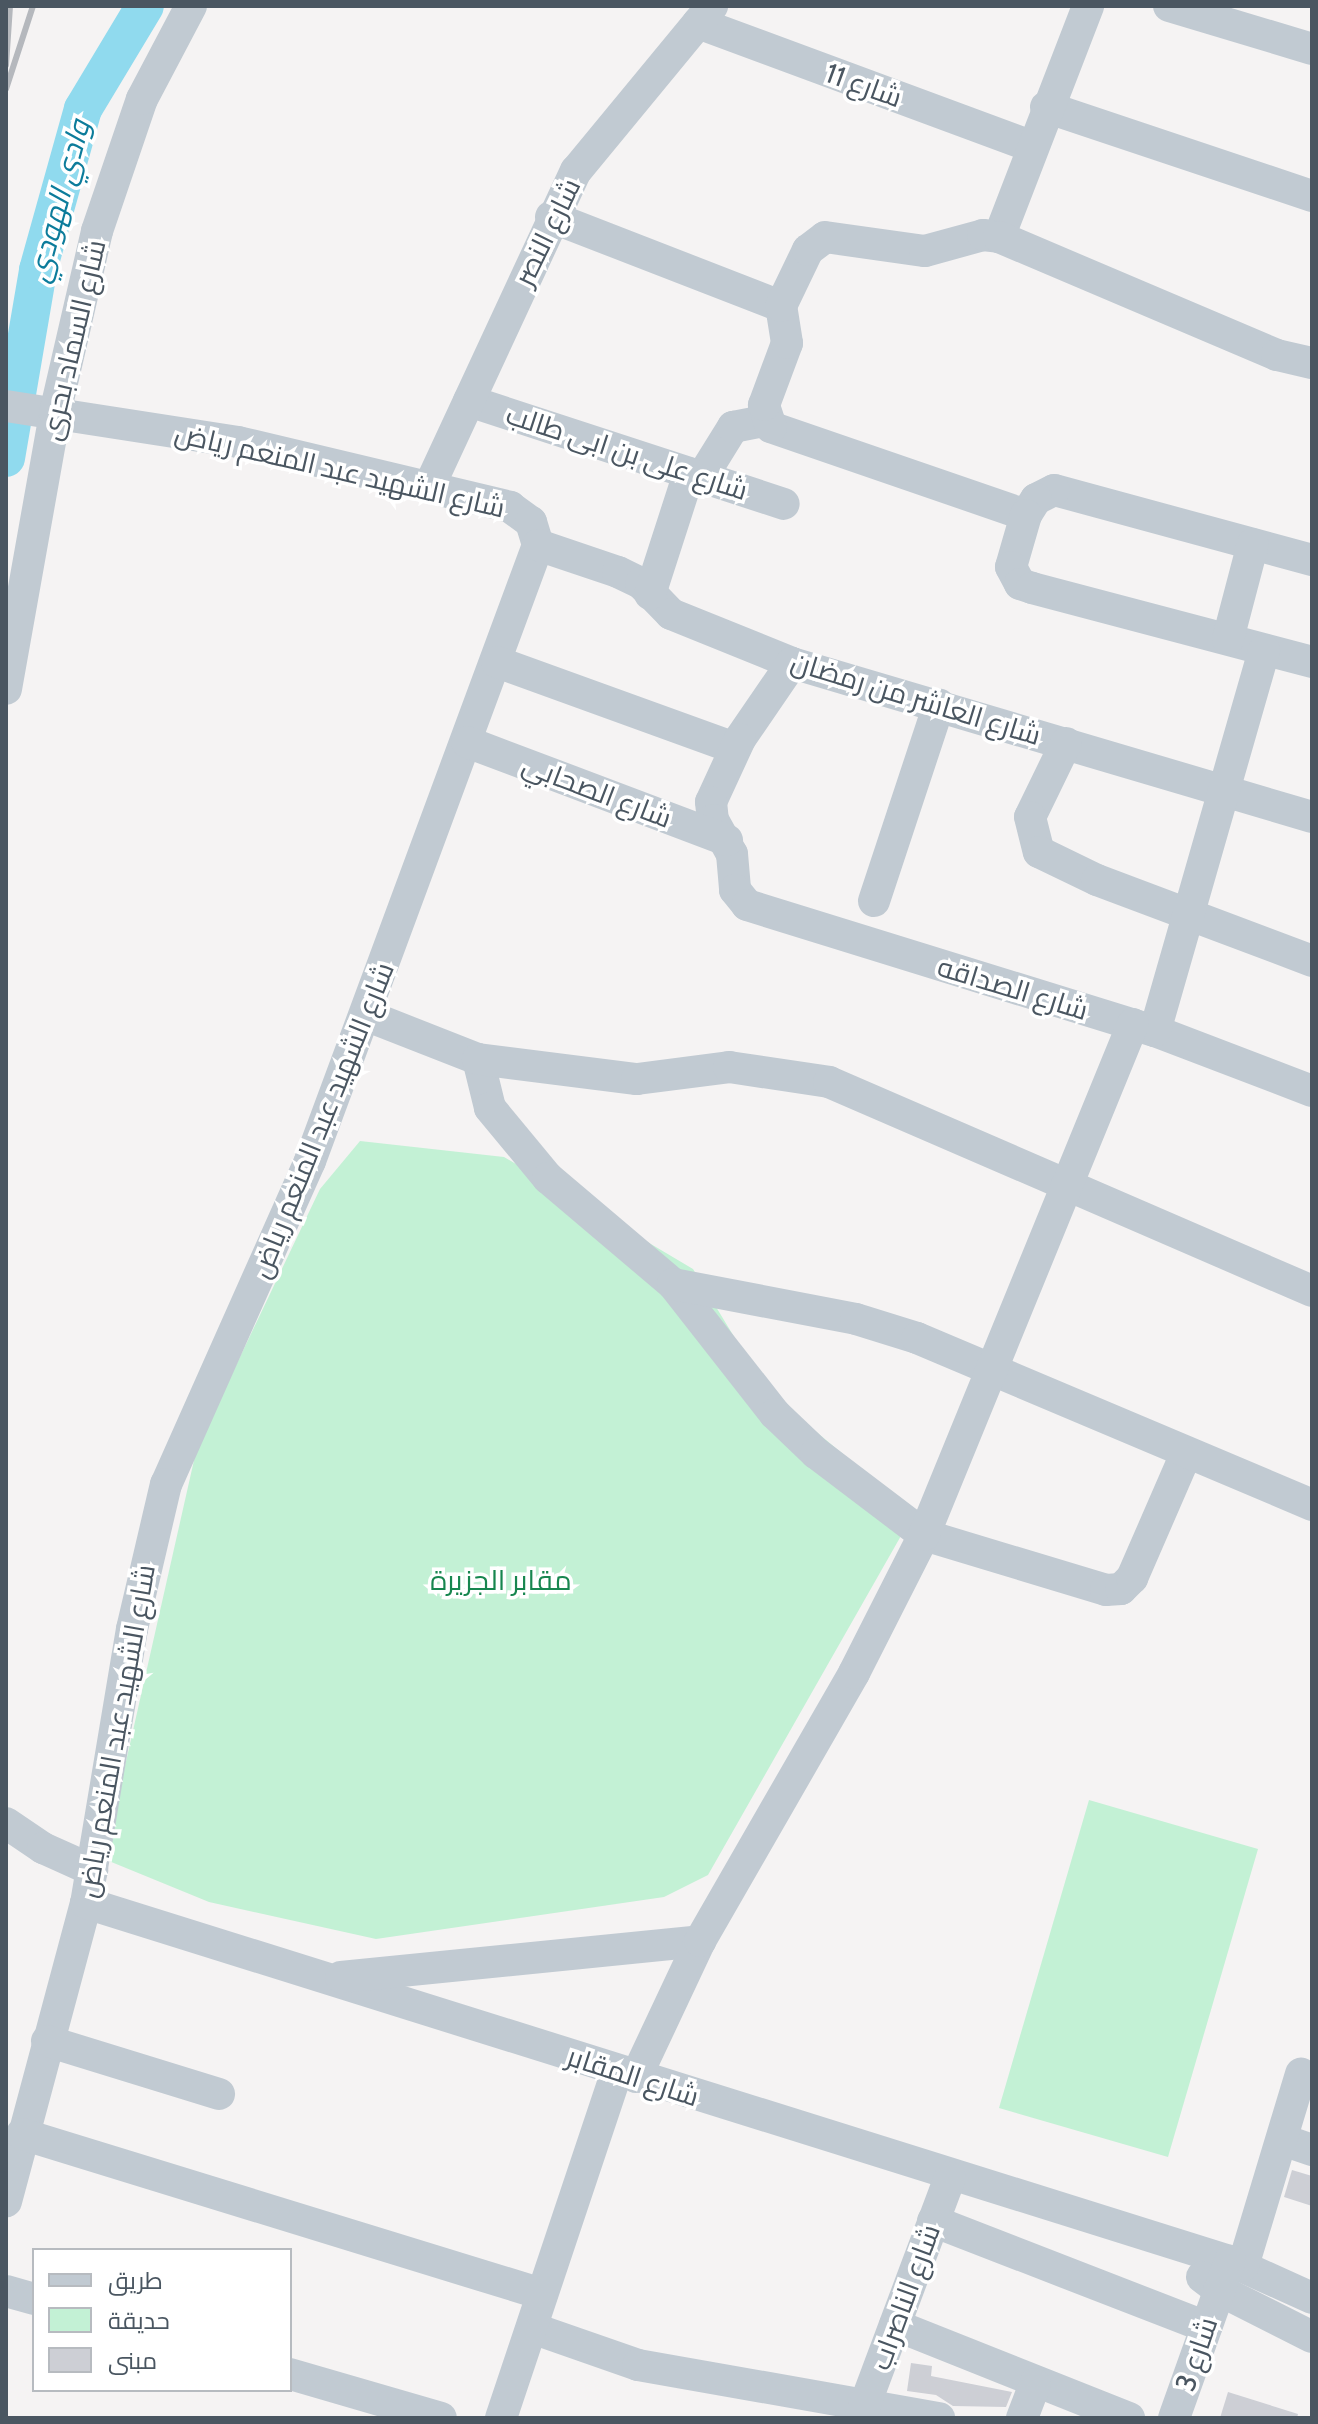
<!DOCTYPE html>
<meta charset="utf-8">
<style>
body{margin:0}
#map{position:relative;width:1318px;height:2424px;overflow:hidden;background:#f5f3f3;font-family:Cabin,Cairo,sans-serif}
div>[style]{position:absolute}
.green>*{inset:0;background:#c3f1d5}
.river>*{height:38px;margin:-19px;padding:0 19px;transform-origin:19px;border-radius:19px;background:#90daee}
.building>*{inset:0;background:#cdcfd5}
.minor>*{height:32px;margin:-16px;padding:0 16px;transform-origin:16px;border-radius:16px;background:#c1cad2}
.rail>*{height:6px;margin:-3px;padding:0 3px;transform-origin:3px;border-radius:3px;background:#b5b8bd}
span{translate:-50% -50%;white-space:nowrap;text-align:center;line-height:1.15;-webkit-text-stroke:7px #fff;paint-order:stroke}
.street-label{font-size:28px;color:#4a5661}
.park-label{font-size:28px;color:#17864f}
.water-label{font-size:30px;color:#0c7c9b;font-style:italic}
.frame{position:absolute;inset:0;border:8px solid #4a5661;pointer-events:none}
.legend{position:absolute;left:32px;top:2248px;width:260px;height:144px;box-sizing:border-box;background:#fff;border:2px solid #b7bbc0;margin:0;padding:10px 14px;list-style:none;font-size:24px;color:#4a5661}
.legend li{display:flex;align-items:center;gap:16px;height:40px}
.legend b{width:40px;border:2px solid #b7bbc0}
</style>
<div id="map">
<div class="green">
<i style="clip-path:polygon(360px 1141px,504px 1157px,693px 1269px,767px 1391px,914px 1513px,708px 1875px,664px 1897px,376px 1939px,209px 1902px,104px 1859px,197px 1447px,320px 1189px)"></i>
<i style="clip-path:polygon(1089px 1800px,1258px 1849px,1168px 2157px,999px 2108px)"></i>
</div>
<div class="river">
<i style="left:6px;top:458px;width:191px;rotate:-80.3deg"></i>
<i style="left:38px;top:270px;width:167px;rotate:-74.4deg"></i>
<i style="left:83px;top:109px;width:120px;rotate:-59deg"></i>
</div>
<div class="building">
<i style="clip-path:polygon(1292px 2170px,1312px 2176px,1312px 2206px,1284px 2197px)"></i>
<i style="clip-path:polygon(911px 2363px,932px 2366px,931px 2376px,1012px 2392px,1006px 2407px,953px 2406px,936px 2395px,907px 2391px)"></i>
<i style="clip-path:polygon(1228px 2392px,1298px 2414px,1297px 2418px,1220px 2418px)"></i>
</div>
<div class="minor">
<i style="left:1169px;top:6px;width:149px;rotate:16.7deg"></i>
<i style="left:698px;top:23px;width:354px;rotate:20.3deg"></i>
<i style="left:1046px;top:107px;width:280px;rotate:18.5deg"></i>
<i style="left:551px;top:217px;width:247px;rotate:21.2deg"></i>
<i style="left:999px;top:237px;width:248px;rotate:-68.9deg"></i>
<i style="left:469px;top:401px;width:331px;rotate:18.1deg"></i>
<i style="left:6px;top:406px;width:235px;rotate:8.8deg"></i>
<i style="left:238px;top:442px;width:280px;rotate:13.4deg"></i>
<i style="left:510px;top:507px;width:26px;rotate:36deg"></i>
<i style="left:531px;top:522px;width:24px;rotate:73deg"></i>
<i style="left:538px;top:545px;width:657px;rotate:110.31deg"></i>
<i style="left:310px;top:1161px;width:354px;rotate:114deg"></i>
<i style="left:166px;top:1484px;width:149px;rotate:103.2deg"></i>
<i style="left:132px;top:1629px;width:278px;rotate:99.5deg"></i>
<i style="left:86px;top:1903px;width:309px;rotate:105deg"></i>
<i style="left:702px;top:477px;width:59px;rotate:-58.2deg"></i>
<i style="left:733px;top:427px;width:33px;rotate:-11deg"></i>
<i style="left:429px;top:487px;width:349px;rotate:-65.1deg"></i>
<i style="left:576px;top:171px;width:214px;rotate:-50.5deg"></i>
<i style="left:1026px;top:515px;width:270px;rotate:-161deg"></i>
<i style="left:771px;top:427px;width:23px;rotate:-108deg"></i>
<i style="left:764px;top:405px;width:66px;rotate:-69.6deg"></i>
<i style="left:787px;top:343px;width:37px;rotate:-99deg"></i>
<i style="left:781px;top:306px;width:62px;rotate:-64.3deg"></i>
<i style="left:808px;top:250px;width:21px;rotate:-37deg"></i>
<i style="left:825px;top:237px;width:101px;rotate:8deg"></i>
<i style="left:925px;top:251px;width:60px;rotate:-15.4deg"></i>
<i style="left:983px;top:235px;width:16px;rotate:7deg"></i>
<i style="left:999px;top:237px;width:302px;rotate:23deg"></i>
<i style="left:1277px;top:355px;width:36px;rotate:13deg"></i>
<i style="left:538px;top:545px;width:84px;rotate:18.6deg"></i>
<i style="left:618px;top:572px;width:25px;rotate:26deg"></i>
<i style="left:641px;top:583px;width:43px;rotate:45.9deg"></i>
<i style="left:671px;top:614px;width:131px;rotate:22deg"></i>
<i style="left:792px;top:663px;width:542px;rotate:16.5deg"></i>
<i style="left:1312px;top:560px;width:267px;rotate:-164.8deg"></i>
<i style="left:1054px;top:490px;width:20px;rotate:153deg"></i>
<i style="left:1036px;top:499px;width:19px;rotate:122deg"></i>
<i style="left:1026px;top:515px;width:54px;rotate:106.1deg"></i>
<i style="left:1011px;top:567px;width:19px;rotate:62deg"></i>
<i style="left:1020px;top:584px;width:13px;rotate:18deg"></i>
<i style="left:1032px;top:588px;width:290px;rotate:14.8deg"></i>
<i style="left:650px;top:594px;width:127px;rotate:-72.1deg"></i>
<i style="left:1228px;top:639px;width:98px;rotate:-75.3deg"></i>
<i style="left:497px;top:662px;width:253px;rotate:19.9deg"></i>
<i style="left:792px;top:663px;width:92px;rotate:124.4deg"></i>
<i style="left:740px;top:739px;width:69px;rotate:114.7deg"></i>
<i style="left:711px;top:802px;width:18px;rotate:84deg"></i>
<i style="left:713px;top:820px;width:39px;rotate:61deg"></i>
<i style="left:732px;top:854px;width:36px;rotate:85deg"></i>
<i style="left:735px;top:890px;width:19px;rotate:51deg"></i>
<i style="left:747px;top:905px;width:427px;rotate:17.2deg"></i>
<i style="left:1155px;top:1031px;width:168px;rotate:20.9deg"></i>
<i style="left:6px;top:689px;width:280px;rotate:-79.9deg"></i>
<i style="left:55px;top:413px;width:187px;rotate:-77deg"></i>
<i style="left:97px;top:231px;width:139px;rotate:-71.2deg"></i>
<i style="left:142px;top:99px;width:105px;rotate:-62.2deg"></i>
<i style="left:467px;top:742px;width:278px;rotate:20.7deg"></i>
<i style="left:1066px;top:743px;width:82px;rotate:115.9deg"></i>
<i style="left:1030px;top:817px;width:36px;rotate:76deg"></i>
<i style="left:1039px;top:852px;width:64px;rotate:25.8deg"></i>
<i style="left:1097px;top:880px;width:230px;rotate:20.6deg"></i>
<i style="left:874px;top:901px;width:207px;rotate:-71.7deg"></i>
<i style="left:368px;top:1016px;width:118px;rotate:21.4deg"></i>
<i style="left:478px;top:1059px;width:50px;rotate:76.2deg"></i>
<i style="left:490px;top:1108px;width:91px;rotate:50.4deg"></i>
<i style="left:548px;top:1178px;width:164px;rotate:40.3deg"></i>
<i style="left:673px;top:1284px;width:165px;rotate:51.9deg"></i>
<i style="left:775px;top:1414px;width:57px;rotate:43.6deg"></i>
<i style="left:816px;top:1453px;width:136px;rotate:37.2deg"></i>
<i style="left:924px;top:1535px;width:190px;rotate:16.8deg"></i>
<i style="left:1106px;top:1590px;width:15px;rotate:-4deg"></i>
<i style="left:1121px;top:1589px;width:16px;rotate:-45deg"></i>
<i style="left:1132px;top:1578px;width:135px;rotate:-66.5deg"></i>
<i style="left:1155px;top:1031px;width:396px;rotate:-74deg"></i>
<i style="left:478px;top:1059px;width:160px;rotate:7.2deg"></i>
<i style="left:637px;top:1079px;width:93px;rotate:-7.4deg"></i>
<i style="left:729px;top:1067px;width:101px;rotate:8.5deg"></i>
<i style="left:829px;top:1082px;width:526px;rotate:23.4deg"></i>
<i style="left:673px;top:1284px;width:186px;rotate:10.8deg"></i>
<i style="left:856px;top:1319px;width:64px;rotate:17.3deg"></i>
<i style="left:917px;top:1338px;width:429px;rotate:22.9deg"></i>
<i style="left:6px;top:1823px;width:45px;rotate:34deg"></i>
<i style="left:43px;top:1848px;width:54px;rotate:24.2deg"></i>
<i style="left:86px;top:1903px;width:1199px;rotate:17.38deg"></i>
<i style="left:1230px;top:2261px;width:90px;rotate:24.3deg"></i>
<i style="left:341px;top:1977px;width:361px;rotate:-5.7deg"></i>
<i style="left:47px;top:2041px;width:180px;rotate:17.1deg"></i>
<i style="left:636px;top:2077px;width:150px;rotate:-64.8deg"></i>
<i style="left:700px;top:1941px;width:309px;rotate:-60.1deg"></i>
<i style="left:854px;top:1673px;width:155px;rotate:-63.1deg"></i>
<i style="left:924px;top:1535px;width:552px;rotate:-67.76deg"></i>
<i style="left:22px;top:2134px;width:544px;rotate:17.1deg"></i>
<i style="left:1283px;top:2140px;width:31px;rotate:19deg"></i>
<i style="left:933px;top:2221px;width:293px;rotate:21.2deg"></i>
<i style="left:1243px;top:2266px;width:201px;rotate:-73.2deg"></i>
<i style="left:1202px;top:2277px;width:21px;rotate:37deg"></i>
<i style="left:1219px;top:2290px;width:104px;rotate:26.8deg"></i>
<i style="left:6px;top:2291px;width:29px;rotate:16deg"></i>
<i style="left:895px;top:2325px;width:252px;rotate:21.7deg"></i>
<i style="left:532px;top:2328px;width:112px;rotate:19.2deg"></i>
<i style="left:638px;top:2365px;width:306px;rotate:10deg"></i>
<i style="left:290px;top:2374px;width:157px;rotate:16.2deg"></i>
<i style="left:501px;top:2418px;width:366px;rotate:-71.5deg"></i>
<i style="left:860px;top:2418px;width:257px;rotate:-69.5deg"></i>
<i style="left:1022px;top:2418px;width:36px;rotate:-69deg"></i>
<i style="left:1174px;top:2418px;width:167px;rotate:-70.4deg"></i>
</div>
<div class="rail">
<i style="left:6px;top:65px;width:59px;rotate:-86.1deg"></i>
<i style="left:6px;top:89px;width:87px;rotate:-72deg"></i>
</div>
<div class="street-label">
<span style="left:864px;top:85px;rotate:20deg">شارع 11</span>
<span style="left:547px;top:232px;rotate:-64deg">شارع النصر</span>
<span style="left:73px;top:340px;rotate:-77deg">شارع السماد بحرى</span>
<span style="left:627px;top:452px;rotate:18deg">شارع على بن ابى طالب</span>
<span style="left:340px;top:470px;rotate:13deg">شارع الشهيد عبد المنعم رياض</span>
<span style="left:916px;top:698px;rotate:17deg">شارع العاشر من رمضان</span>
<span style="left:597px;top:791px;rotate:21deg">شارع الصحابي</span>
<span style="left:1013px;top:988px;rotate:17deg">شارع الصداقه</span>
<span style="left:322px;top:1120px;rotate:-68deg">شارع الشهيد عبد المنعم رياض</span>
<span style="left:116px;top:1731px;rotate:-80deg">شارع الشهيد عبد المنعم رياض</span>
<span style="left:633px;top:2076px;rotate:18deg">شارع المقابر</span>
<span style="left:905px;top:2297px;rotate:-70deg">شارع الناصراب</span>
<span style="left:1196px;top:2354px;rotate:-71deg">شارع 3</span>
</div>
<div class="park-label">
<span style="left:501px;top:1580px">مقابر الجزيرة</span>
</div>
<div class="water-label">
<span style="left:59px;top:201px;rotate:-75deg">وادي الهودي</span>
</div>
<div class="frame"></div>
<ul class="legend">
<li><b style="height:10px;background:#c1cad2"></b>طريق</li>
<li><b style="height:22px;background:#c3f1d5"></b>حديقة</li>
<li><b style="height:22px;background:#cdcfd5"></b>مبنى</li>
</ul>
</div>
